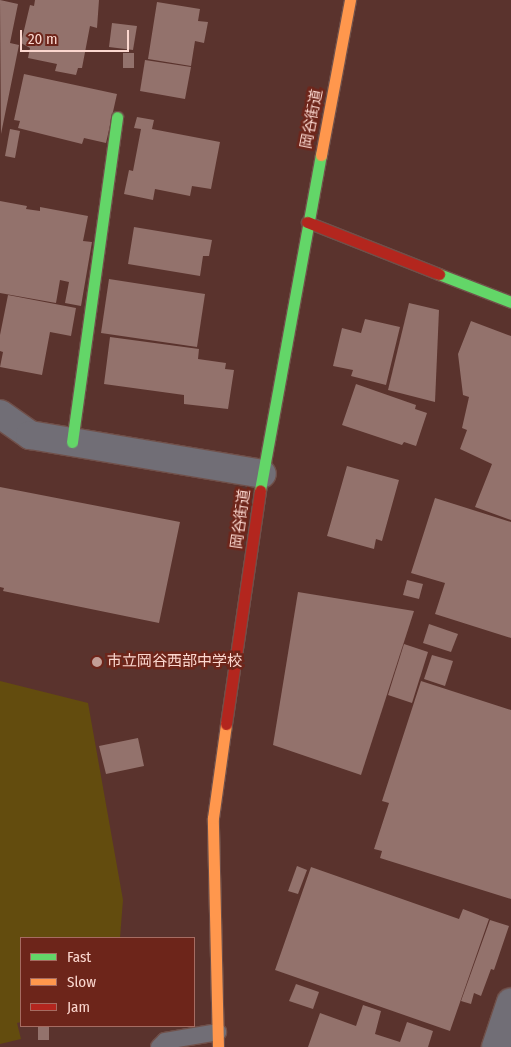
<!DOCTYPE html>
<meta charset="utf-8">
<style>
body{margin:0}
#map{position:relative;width:511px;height:1047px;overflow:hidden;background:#5a332d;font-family:"Fira Sans Condensed","Noto Sans JP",sans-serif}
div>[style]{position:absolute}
.green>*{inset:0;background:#634c0e}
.building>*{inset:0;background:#93726c}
.roads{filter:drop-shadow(1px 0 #70504a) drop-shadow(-1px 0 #70504a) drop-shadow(0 1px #70504a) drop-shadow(0 -1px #70504a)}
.lane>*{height:16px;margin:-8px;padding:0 8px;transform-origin:8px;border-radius:8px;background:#716e76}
.street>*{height:28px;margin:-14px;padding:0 14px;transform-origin:14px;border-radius:14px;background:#716e76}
.fast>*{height:11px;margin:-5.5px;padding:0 5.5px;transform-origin:5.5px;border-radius:5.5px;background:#63d668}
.slow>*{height:11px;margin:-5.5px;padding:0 5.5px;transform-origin:5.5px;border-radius:5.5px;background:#ff974d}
.jam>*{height:11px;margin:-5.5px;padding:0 5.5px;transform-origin:5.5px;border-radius:5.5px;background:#b3261e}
.dots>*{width:14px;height:14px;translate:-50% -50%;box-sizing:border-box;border:2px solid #6d251a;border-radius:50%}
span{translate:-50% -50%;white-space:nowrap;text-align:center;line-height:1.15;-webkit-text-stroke:5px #6d251a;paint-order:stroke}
.street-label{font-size:15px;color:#fbd7cf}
.poi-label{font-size:15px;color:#fbd7cf}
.left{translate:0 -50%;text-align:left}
.legend{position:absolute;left:20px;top:937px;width:175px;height:90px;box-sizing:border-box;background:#6d251a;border:1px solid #a66c62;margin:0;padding:6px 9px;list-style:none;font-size:15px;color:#fbd7cf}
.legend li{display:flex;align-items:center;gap:10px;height:25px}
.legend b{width:25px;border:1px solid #a66c62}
.scale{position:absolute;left:20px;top:30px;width:109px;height:22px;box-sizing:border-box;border:2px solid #fbd7cf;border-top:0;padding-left:6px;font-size:15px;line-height:18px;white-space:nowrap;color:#fbd7cf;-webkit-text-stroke:4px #6d251a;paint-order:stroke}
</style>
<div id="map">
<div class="green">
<i style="clip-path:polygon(0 681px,88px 703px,123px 900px,120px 938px,21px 938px,21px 1022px,17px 1023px,21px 1039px,0 1044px)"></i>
</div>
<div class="building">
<i style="clip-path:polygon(0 0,18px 4px,10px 43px,19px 45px,1px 134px)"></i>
<i style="clip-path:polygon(35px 0,99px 0,97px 28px,90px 26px,82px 68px,78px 68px,76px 75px,55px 71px,57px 64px,28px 58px,30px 48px,21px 43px,30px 5px,34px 6px)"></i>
<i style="clip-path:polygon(157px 2px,200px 9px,198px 21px,208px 22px,204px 43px,195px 41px,191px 66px,148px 59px)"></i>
<i style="clip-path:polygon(112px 23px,137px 26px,133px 50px,109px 47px)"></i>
<i style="clip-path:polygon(123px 53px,134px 53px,134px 68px,123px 68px)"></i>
<i style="clip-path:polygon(145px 60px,191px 67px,185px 99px,140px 91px)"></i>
<i style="clip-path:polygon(24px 74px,117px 94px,106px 143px,84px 138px,82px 144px,18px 128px,20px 121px,14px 120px)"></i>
<i style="clip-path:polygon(137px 117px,154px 120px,152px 129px,220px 142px,211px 189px,192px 186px,190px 196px,155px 189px,153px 200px,124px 194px,129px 170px,133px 171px,141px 129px,134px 128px)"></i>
<i style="clip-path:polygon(10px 129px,20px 131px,15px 158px,5px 156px)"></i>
<i style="clip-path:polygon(0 201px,27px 206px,26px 209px,40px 211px,40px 207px,88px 216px,83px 241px,92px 242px,81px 306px,65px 303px,69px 282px,60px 280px,56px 303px,0 293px)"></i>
<i style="clip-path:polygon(134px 227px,212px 240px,209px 256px,203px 256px,200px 276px,128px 264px)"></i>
<i style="clip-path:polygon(109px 279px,205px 294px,197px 347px,101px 333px)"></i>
<i style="clip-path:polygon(8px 295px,76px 308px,71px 336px,50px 332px,42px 375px,0 367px,3px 352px,0 351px,0 335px)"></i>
<i style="clip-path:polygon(409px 303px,439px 310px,435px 402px,388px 390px)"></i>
<i style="clip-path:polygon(365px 319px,400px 327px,386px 385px,351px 376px,353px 370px,333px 366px,342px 328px,361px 333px)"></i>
<i style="clip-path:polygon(471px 321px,511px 336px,511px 520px,475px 507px,492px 464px,460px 449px,467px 430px,462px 428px,469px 397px,463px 395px,458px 354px)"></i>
<i style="clip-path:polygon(110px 337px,199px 349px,198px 359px,226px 363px,225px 369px,234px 370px,228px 409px,184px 404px,184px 395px,104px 384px)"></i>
<i style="clip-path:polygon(356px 384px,416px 405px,415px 409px,427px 413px,416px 446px,404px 442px,402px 445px,342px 425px)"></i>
<i style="clip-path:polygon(347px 466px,399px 480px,382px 541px,376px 539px,374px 549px,327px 536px)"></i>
<i style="clip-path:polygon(0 487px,180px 522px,159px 623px,3px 591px,4px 588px,0 587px)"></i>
<i style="clip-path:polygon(435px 498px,511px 522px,511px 638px,435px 614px,445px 583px,411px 573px)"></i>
<i style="clip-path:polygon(407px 580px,423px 584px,419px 599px,403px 595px)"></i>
<i style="clip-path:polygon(298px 592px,414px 611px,361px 775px,273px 745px)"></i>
<i style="clip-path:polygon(429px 624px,458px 634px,451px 652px,423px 643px)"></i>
<i style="clip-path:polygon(404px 644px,428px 652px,412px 703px,388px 695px)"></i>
<i style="clip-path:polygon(432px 655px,453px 661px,445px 686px,424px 679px)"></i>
<i style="clip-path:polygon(421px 681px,511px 710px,511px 899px,380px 858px,382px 851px,374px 849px,389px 803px,382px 801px)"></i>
<i style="clip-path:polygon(138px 738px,144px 766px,106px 774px,99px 746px)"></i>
<i style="clip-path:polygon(297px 866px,307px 870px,298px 894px,288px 891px)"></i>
<i style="clip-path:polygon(311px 867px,459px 919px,463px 909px,489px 919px,450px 1031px,275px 970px)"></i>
<i style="clip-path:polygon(490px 920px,509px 926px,494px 970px,491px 969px,481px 996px,474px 993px,471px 1004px,461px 1001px)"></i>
<i style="clip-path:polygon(296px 984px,319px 992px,313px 1009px,289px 1001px)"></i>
<i style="clip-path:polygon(363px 1005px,381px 1011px,375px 1034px,400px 1042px,407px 1022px,433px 1031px,428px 1047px,308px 1047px,320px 1013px,356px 1026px)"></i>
<i style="clip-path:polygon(38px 1026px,49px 1026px,49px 1040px,38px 1040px)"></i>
</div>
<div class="roads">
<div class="lane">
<i style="left:159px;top:1047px;width:8px;rotate:-45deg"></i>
<i style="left:165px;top:1041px;width:54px;rotate:-9.6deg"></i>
</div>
<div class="street">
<i style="left:0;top:414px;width:37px;rotate:35deg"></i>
<i style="left:30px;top:435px;width:235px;rotate:9.5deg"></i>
<i style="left:496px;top:1047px;width:47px;rotate:-71.6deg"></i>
</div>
<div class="fast">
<i style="left:439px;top:274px;width:77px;rotate:21.3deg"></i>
<i style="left:72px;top:442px;width:328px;rotate:-82.1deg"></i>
<i style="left:260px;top:490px;width:341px;rotate:-79.7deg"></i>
</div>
<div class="slow">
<i style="left:321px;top:155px;width:158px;rotate:-79.4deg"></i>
<i style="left:218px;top:1047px;width:229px;rotate:-91.3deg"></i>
<i style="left:213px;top:818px;width:95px;rotate:-82.1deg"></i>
</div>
<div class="jam">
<i style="left:307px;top:222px;width:142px;rotate:21.5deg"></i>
<i style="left:226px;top:724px;width:236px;rotate:-81.7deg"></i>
</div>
</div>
<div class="dots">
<i style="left:97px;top:662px;background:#c39e96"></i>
</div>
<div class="street-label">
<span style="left:312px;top:119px;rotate:-79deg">岡谷街道</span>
<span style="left:241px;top:519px;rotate:-82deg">岡谷街道</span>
</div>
<div class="poi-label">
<span class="left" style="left:107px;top:662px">市立岡谷西部中学校</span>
</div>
<ul class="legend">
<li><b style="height:6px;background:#63d668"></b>Fast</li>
<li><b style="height:6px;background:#ff974d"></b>Slow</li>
<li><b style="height:6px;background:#b3261e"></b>Jam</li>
</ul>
<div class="scale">20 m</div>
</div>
